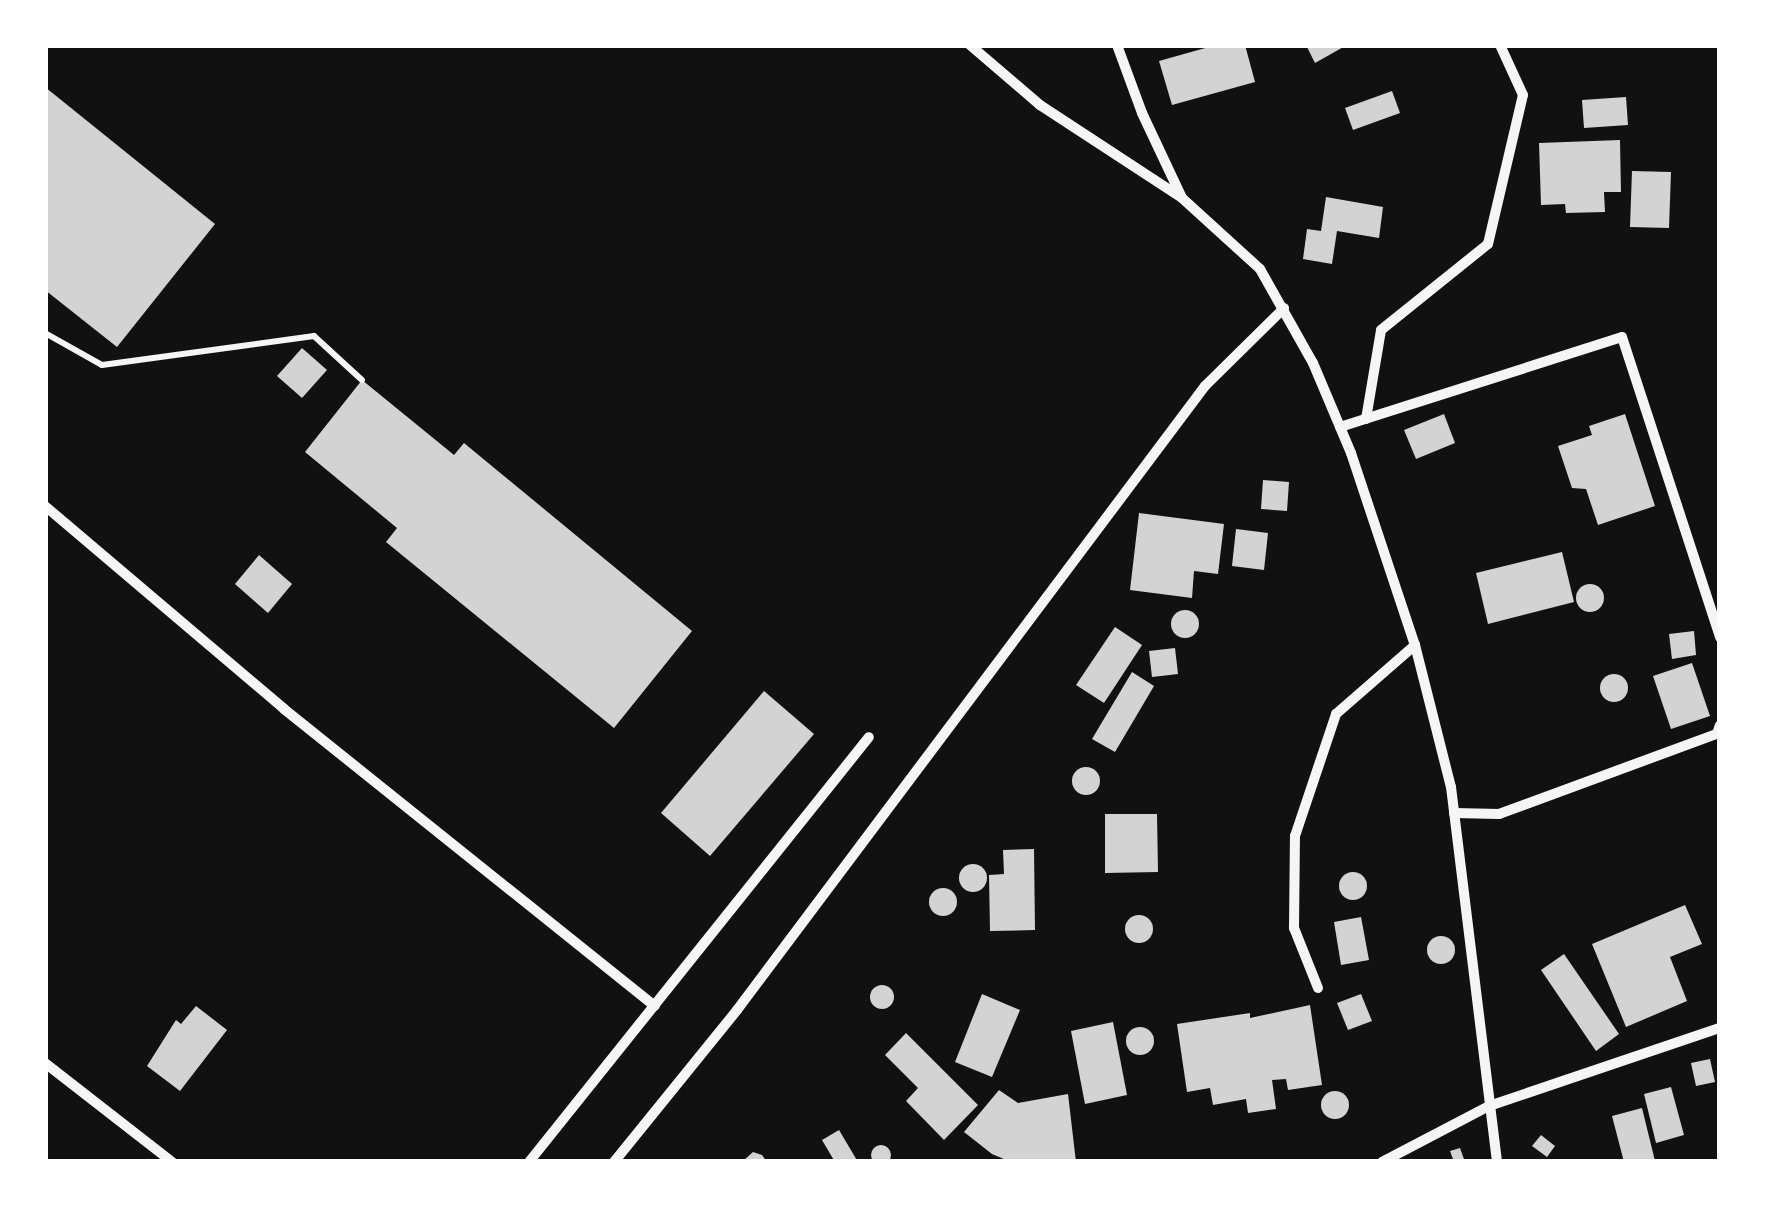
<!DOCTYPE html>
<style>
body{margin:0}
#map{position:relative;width:1765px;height:1207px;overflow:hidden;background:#111;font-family:Jost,sans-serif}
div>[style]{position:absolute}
.building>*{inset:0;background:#d3d3d3}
.round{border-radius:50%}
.path>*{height:6px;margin:-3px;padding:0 3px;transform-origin:3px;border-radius:3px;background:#f5f5f5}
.minor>*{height:10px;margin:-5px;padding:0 5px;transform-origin:5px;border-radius:5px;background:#f5f5f5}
span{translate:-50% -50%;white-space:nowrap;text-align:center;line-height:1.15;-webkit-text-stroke:8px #fff;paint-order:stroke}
.frame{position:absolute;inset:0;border:48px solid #fff;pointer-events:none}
</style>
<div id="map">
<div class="building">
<i style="clip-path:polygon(1216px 45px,1245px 45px,1255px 82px,1172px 105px,1159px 61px)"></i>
<i style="clip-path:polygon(1306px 45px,1347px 45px,1315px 63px)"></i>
<i style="clip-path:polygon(45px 87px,215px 224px,117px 347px,45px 290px)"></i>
<i style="clip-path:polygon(1392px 91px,1400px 113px,1353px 130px,1345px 108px)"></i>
<i style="clip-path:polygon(1626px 97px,1628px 125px,1584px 128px,1582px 100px)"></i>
<i style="clip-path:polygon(1620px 140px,1621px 192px,1604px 192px,1605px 212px,1566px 213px,1565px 204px,1541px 205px,1539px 143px)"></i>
<i style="clip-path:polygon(1632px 171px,1671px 172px,1669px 228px,1630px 227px)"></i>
<i style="clip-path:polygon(1326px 197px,1383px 207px,1379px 238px,1337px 231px,1332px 264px,1303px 259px,1307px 229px,1321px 231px)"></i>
<i style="clip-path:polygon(302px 348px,327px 370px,302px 398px,277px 376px)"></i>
<i style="clip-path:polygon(362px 380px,454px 455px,464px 443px,692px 631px,614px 728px,386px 542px,397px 528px,305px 452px)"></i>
<i style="clip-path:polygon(1444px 414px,1455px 443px,1416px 459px,1404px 430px)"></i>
<i style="clip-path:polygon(1625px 414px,1655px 506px,1598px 525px,1586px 489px,1572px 488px,1558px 446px,1592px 435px,1589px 426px)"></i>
<i style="clip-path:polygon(1263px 480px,1289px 482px,1287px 511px,1261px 509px)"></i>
<i style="clip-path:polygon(1139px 513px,1224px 524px,1218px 574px,1194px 571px,1192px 598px,1130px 590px)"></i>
<i style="clip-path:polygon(1236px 529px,1268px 533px,1264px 570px,1232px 566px)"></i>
<i style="clip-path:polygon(1562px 552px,1574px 602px,1488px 624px,1476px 573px)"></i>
<i style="clip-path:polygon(259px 555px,292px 584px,268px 613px,235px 584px)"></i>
<i class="round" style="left:1576px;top:584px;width:28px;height:28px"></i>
<i class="round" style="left:1171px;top:610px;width:28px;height:28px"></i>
<i style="clip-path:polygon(1115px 627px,1142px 645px,1104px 703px,1076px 685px)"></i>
<i style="clip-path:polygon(1694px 631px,1696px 655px,1672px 659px,1669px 634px)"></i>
<i style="clip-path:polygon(1175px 648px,1178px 674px,1152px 677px,1149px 651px)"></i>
<i style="clip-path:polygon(1692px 663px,1710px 716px,1671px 729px,1653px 676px)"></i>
<i style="clip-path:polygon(1132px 672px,1154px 686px,1115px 752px,1092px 739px)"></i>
<i class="round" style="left:1600px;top:674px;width:28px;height:28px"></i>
<i style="clip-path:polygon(764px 691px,814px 734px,710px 856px,661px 813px)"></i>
<i class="round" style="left:1072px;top:767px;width:28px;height:28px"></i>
<i style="clip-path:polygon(1105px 814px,1157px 814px,1158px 872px,1105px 873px)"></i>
<i style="clip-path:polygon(1034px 849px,1035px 930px,990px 931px,989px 875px,1004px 874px,1003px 850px)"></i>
<i class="round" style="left:959px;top:864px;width:28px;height:28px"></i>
<i class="round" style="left:1339px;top:872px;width:28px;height:28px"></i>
<i class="round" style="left:929px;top:888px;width:28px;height:28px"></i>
<i style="clip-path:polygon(1685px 905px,1702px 944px,1670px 957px,1687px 1001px,1626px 1027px,1592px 944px)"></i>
<i class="round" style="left:1125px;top:915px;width:28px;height:28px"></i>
<i style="clip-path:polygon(1361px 917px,1369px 960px,1341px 965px,1334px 922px)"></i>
<i class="round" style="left:1427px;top:936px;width:28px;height:28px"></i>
<i style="clip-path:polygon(1564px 954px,1619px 1034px,1596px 1051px,1541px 970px)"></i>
<i class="round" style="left:870px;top:985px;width:24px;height:24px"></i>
<i style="clip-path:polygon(982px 994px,1020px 1010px,992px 1077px,955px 1062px)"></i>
<i style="clip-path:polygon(1361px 994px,1372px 1021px,1348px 1030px,1337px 1003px)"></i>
<i style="clip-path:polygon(1310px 1005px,1322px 1085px,1288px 1090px,1286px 1079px,1272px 1080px,1276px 1109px,1248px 1113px,1246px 1099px,1213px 1105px,1210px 1088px,1187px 1092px,1177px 1024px,1250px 1013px,1250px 1018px)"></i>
<i style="clip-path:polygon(196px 1006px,227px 1030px,180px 1091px,147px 1066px,176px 1020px,181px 1024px)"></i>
<i style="clip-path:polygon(1113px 1022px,1127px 1095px,1085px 1104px,1071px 1031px)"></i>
<i class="round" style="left:1126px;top:1027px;width:28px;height:28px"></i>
<i style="clip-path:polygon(906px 1033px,978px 1105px,944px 1140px,906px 1101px,918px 1088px,885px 1055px)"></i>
<i style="clip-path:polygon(1710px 1059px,1715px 1082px,1696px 1086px,1691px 1063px)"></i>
<i style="clip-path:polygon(1671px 1087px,1684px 1135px,1656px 1143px,1644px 1094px)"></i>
<i style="clip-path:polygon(999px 1090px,1018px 1103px,1068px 1094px,1076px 1162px,1011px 1162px,992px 1154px,964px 1132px)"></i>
<i class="round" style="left:1321px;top:1091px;width:28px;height:28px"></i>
<i style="clip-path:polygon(1642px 1108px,1655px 1161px,1624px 1162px,1612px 1116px)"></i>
<i style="clip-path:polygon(839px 1130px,858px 1162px,835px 1162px,822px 1140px)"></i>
<i style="clip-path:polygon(1541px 1135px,1555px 1146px,1547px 1157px,1532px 1146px)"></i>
<i class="round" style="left:871px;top:1145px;width:20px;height:20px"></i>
<i style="clip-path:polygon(1460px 1148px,1465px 1162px,1454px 1162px,1450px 1151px)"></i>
<i style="clip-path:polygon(753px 1152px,762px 1155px,767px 1162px,742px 1162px)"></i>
</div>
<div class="path">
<i style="left:45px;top:333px;width:65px;rotate:29.3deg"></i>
<i style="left:102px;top:365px;width:214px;rotate:-7.8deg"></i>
<i style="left:314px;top:336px;width:65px;rotate:42.5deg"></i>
</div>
<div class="minor">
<i style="left:970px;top:45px;width:92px;rotate:40.6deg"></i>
<i style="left:1040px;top:105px;width:170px;rotate:33.2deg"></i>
<i style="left:1182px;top:198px;width:105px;rotate:42.3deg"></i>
<i style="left:1260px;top:269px;width:108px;rotate:60.6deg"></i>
<i style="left:1313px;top:363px;width:98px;rotate:67.1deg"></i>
<i style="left:1351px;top:453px;width:202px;rotate:71.6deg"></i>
<i style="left:1415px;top:645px;width:146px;rotate:75.8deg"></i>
<i style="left:1451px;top:787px;width:378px;rotate:83deg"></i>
<i style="left:1117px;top:45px;width:72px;rotate:69.8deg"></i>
<i style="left:1142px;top:113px;width:92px;rotate:64.8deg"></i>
<i style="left:1366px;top:419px;width:90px;rotate:-80.4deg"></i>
<i style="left:1381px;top:330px;width:137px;rotate:-38.8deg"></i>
<i style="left:1488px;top:244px;width:153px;rotate:-76.8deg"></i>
<i style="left:1523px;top:95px;width:55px;rotate:-114.7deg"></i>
<i style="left:1340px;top:427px;width:296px;rotate:-17.7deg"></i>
<i style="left:1622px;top:337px;width:316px;rotate:71.9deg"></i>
<i style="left:45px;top:506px;width:314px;rotate:40.3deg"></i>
<i style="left:284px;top:709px;width:475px;rotate:38.7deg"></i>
<i style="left:1454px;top:813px;width:45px;rotate:1.3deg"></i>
<i style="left:1499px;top:814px;width:232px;rotate:-20.2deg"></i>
<i style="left:1717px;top:734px;width:9px;rotate:-72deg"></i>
<i style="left:1318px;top:988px;width:65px;rotate:-111.8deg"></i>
<i style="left:1294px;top:928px;width:92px;rotate:-89.4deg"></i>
<i style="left:1295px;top:836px;width:129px;rotate:-71.4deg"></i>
<i style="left:1336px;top:714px;width:105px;rotate:-41.1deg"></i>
<i style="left:45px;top:1063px;width:161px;rotate:37.9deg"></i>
<i style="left:529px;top:1162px;width:544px;rotate:-51.34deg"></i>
<i style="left:614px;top:1162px;width:196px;rotate:-51deg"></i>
<i style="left:737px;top:1010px;width:780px;rotate:-53.13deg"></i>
<i style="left:1205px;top:386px;width:111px;rotate:-44.6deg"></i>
<i style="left:1382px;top:1162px;width:121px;rotate:-27.6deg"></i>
<i style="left:1489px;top:1106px;width:244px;rotate:-18.7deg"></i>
</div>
<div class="frame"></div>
</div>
